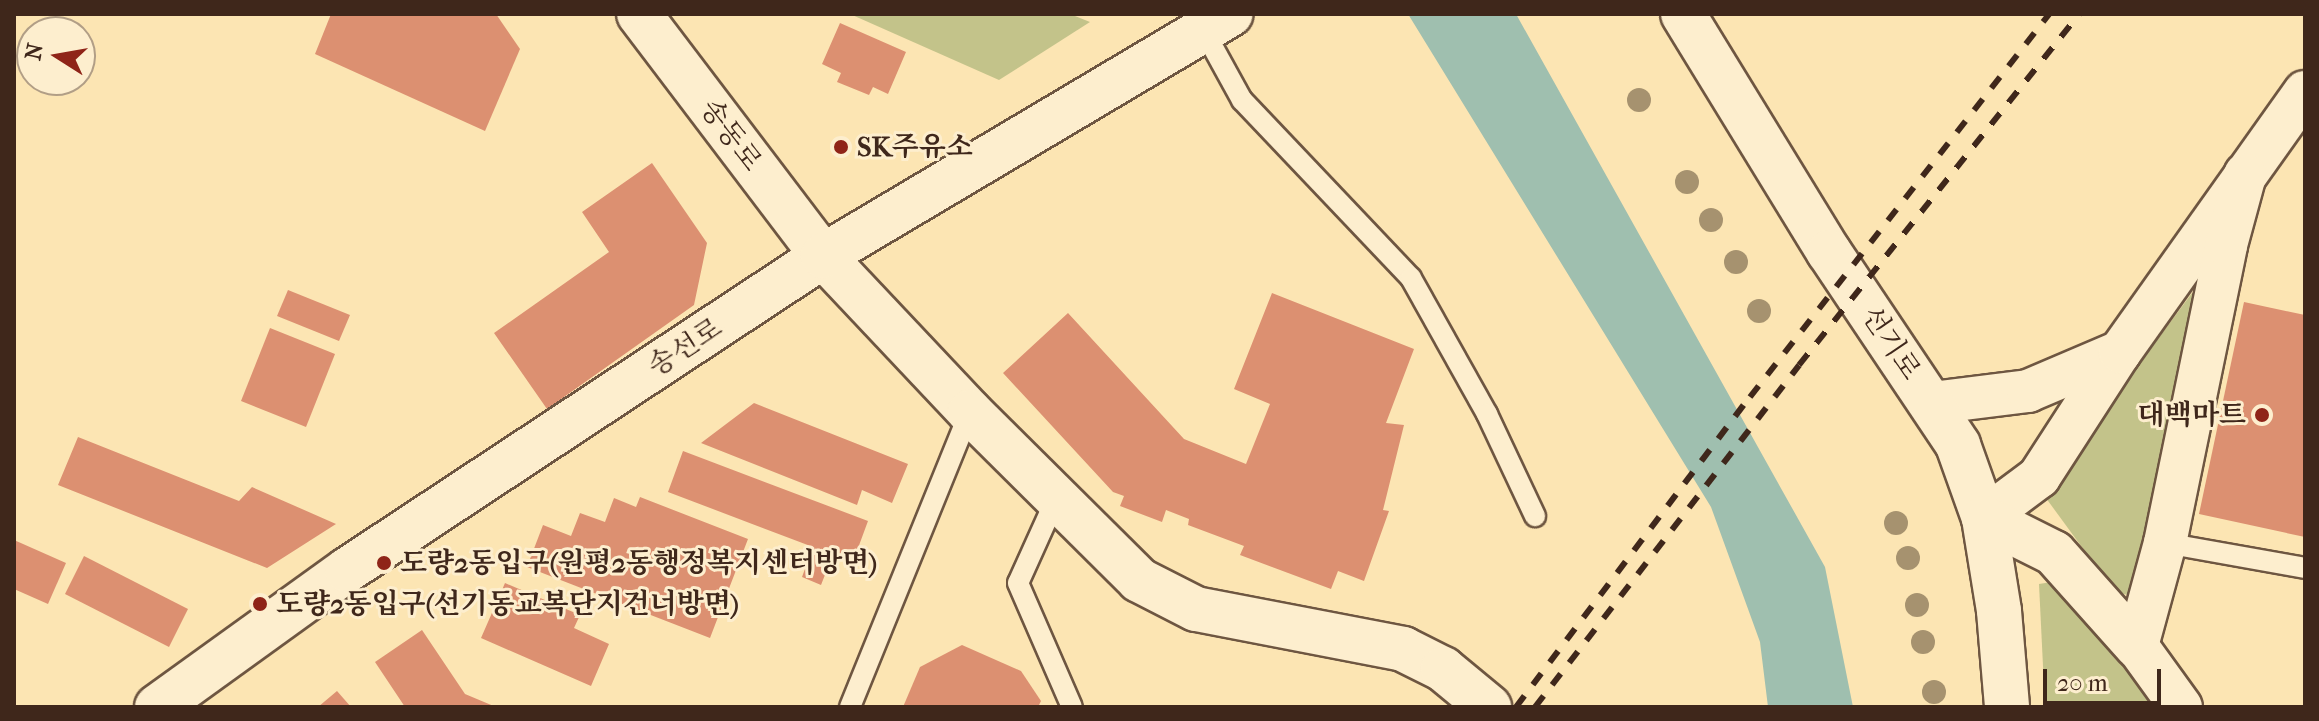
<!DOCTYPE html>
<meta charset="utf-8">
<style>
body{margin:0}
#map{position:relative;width:2319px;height:721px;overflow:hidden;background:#fce5b3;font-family:"IM FELL French Canon","Noto Serif KR",serif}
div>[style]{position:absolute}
.green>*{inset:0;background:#c3c38a}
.water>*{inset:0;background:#9fbfaf}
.building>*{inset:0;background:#dc9071}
.roads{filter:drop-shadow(2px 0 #6e5641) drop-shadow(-2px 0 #6e5641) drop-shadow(0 2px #6e5641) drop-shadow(0 -2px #6e5641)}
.lane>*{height:20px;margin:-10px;padding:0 10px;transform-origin:10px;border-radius:10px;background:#fdeece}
.street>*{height:42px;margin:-21px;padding:0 21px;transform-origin:21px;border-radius:21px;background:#fdeece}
.secondary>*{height:44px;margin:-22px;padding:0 22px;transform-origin:22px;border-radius:22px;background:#fdeece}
.rail>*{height:6px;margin-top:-3px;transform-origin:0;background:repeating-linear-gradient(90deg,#3f271b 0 14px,transparent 0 28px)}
.trees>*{width:24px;height:24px;margin:-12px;border-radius:50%;background:#a6926f}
.dots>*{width:22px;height:22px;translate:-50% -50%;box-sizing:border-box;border:4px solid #fdeece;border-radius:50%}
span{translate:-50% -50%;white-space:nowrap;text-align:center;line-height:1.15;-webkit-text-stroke:6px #fdeece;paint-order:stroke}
.street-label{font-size:28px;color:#3f271b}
.poi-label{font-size:28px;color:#3f271b;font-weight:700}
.left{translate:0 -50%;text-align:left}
.right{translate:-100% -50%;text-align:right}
.frame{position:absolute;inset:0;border:16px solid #3f271b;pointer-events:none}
.north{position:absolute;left:16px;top:16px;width:80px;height:80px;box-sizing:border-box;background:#fdeece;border:2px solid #b19e86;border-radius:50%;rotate:281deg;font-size:22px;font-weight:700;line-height:32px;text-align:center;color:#3f271b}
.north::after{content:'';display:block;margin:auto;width:28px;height:36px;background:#8f2418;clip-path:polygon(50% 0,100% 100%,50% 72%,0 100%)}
.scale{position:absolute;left:2043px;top:669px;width:118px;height:36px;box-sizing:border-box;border:4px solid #3f271b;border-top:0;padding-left:10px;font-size:24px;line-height:28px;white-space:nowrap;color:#3f271b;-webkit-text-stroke:6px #fdeece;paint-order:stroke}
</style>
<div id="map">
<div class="green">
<i style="clip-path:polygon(850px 14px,1070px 14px,1090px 22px,999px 80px)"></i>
<i style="clip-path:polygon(2192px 293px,2205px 298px,2138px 598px,2114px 591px,2043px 494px)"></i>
<i style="clip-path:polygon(2058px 581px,2165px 707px,2045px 707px,2039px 584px)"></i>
</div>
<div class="water">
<i style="clip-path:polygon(1408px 14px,1516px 14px,1825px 567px,1853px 707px,1768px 707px,1760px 642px,1711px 507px)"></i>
</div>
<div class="building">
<i style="clip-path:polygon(331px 14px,496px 14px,520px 49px,485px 131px,315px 54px)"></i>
<i style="clip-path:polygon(840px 23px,906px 52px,888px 94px,873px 87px,869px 95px,837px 82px,841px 73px,822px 64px)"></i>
<i style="clip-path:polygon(652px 163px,707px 243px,694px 305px,547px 409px,494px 333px,609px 252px,582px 212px)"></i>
<i style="clip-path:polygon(288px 290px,350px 315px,339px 341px,277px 316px)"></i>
<i style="clip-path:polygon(1272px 293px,1414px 349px,1386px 423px,1404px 425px,1383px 510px,1389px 511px,1364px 581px,1338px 571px,1331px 589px,1240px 555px,1244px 546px,1188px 525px,1189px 519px,1166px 510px,1162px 522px,1120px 506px,1124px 496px,1113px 492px,1003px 373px,1068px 313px,1184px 439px,1246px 464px,1270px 404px,1234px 389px)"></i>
<i style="clip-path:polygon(2244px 302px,2305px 315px,2305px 537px,2199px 514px)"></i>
<i style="clip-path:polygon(270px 328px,335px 354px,306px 427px,241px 401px)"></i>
<i style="clip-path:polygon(754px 403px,908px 464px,892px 503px,862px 490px,857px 505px,701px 443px)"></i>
<i style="clip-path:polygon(78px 437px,239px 501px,252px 487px,336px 524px,267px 568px,58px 485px)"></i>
<i style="clip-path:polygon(683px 451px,868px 521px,854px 559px,834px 552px,821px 585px,802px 577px,813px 547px,668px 492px)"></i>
<i style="clip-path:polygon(640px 497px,748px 539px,710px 638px,527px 567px,543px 525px,571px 536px,580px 513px,605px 522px,614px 498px,636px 507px)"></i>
<i style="clip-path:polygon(14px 540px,66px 563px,48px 604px,14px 589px)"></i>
<i style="clip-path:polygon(84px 556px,188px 609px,169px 647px,65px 594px)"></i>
<i style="clip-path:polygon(505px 583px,580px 615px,574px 628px,609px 644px,591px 686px,481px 638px)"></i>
<i style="clip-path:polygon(422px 630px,465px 694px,496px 707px,405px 707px,375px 662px)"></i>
<i style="clip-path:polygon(962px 645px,1021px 671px,1041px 701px,1038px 707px,903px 707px,920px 667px)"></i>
<i style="clip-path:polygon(337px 691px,351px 707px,318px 707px)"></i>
</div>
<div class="roads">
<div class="lane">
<i style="left:1204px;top:31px;width:79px;rotate:61.2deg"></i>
<i style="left:1242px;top:100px;width:245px;rotate:46.5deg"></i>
<i style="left:1411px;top:278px;width:156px;rotate:60.8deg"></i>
<i style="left:1487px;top:414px;width:113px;rotate:64.8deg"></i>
<i style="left:1056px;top:499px;width:92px;rotate:114.3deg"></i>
<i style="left:1018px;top:583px;width:135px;rotate:66.5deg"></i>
<i style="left:2165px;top:543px;width:142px;rotate:10.1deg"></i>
<i style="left:850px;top:707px;width:318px;rotate:-67.9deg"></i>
</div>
<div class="street">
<i style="left:1932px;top:403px;width:97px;rotate:-7.1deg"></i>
<i style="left:2028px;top:391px;width:100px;rotate:-23deg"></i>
<i style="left:1984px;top:518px;width:69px;rotate:-36.7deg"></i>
<i style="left:2039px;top:477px;width:149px;rotate:-57.1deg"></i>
<i style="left:2120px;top:352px;width:319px;rotate:-54.6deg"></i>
<i style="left:2181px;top:707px;width:75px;rotate:-125.8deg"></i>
<i style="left:2137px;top:646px;width:107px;rotate:-74.8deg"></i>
<i style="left:2165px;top:543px;width:304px;rotate:-78.4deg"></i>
<i style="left:2226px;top:245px;width:73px;rotate:-74.8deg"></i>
</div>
<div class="secondary">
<i style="left:639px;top:14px;width:304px;rotate:52.8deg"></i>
<i style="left:823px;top:256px;width:214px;rotate:46.7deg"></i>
<i style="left:970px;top:412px;width:238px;rotate:44.8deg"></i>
<i style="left:1139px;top:580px;width:64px;rotate:27deg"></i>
<i style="left:1196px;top:609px;width:211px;rotate:10.9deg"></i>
<i style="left:1403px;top:649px;width:45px;rotate:26.6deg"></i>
<i style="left:1443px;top:669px;width:60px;rotate:39.6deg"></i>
<i style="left:1683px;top:14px;width:279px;rotate:58.5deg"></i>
<i style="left:1829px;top:252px;width:232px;rotate:56.2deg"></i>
<i style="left:1958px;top:445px;width:77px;rotate:70.4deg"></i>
<i style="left:1984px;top:518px;width:94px;rotate:80.8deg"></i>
<i style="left:1999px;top:611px;width:96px;rotate:85.2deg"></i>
<i style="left:1984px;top:518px;width:78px;rotate:26.6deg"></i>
<i style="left:2054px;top:553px;width:125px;rotate:48.3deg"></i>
<i style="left:157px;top:707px;width:234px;rotate:-35.8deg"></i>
<i style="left:347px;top:570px;width:570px;rotate:-33.41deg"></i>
<i style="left:823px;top:256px;width:474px;rotate:-30.7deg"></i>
</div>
</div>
<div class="rail">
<i style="left:1516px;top:707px;width:388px;rotate:-53deg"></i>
<i style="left:1750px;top:397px;width:486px;rotate:-52deg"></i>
<i style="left:1535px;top:707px;width:432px;rotate:-52.3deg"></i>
<i style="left:1799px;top:365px;width:449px;rotate:-51.4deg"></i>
</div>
<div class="trees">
<i style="left:1639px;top:100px"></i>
<i style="left:1687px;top:182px"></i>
<i style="left:1711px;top:220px"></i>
<i style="left:1736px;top:262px"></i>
<i style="left:1759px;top:311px"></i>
<i style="left:1896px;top:523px"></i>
<i style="left:1908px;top:558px"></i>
<i style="left:1917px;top:605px"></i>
<i style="left:1923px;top:642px"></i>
<i style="left:1934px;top:692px"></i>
</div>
<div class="dots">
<i style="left:841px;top:147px;background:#8f2418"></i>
<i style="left:2262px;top:415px;background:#8f2418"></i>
<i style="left:384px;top:563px;background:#8f2418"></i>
<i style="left:260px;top:604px;background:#8f2418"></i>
</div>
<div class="street-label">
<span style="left:731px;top:135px;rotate:53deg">송동로</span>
<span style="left:1891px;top:343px;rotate:56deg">선기로</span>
<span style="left:685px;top:347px;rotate:-33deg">송선로</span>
</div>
<div class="poi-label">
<span class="left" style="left:857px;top:147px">SK주유소</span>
<span class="right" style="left:2246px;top:415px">대백마트</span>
<span class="left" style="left:400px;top:563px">도량2동입구(원평2동행정복지센터방면)</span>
<span class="left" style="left:276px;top:604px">도량2동입구(선기동교복단지건너방면)</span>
</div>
<div class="frame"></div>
<div class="north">N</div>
<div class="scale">20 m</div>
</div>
